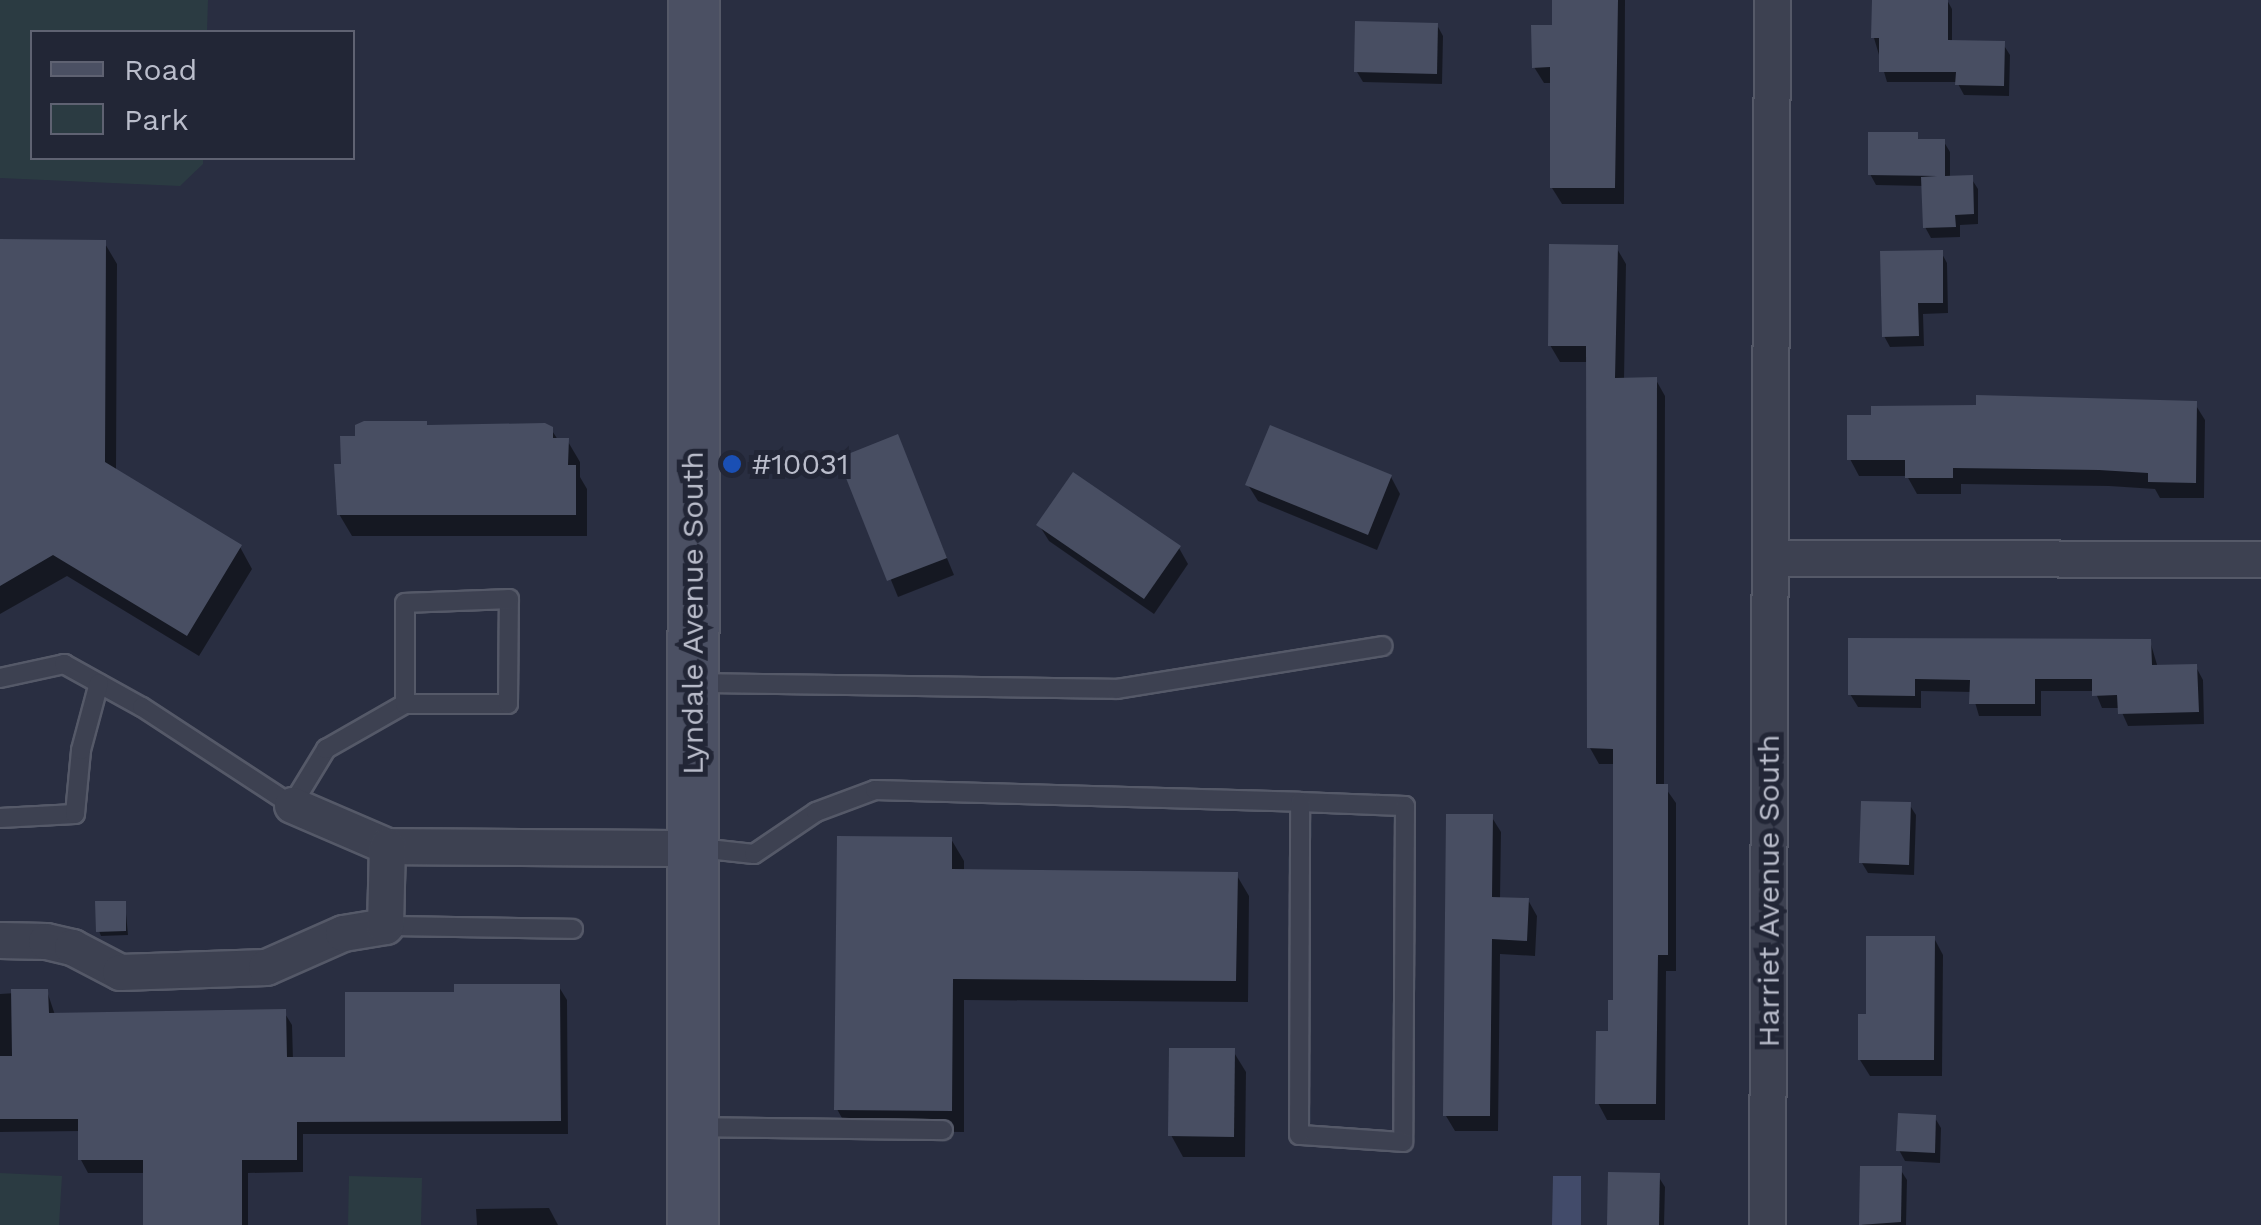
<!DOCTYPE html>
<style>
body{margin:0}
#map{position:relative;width:2261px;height:1225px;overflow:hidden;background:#292e41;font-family:"Work Sans",sans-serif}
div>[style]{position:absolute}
.green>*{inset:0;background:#2b3b42}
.water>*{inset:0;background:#424b6a}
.shadow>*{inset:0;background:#0007}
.building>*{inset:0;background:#484e62}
.roads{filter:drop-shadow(2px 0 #555968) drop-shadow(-2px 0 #555968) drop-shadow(0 2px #555968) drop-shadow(0 -2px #555968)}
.lane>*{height:18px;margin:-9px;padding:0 9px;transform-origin:9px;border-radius:9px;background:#3d4151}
.street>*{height:35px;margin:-17.5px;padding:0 17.5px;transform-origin:17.5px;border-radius:17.5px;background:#3d4151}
.secondary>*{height:50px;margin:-25px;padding:0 25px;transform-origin:25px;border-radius:25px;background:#4b5063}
.dots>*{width:28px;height:28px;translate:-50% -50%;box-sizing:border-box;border:5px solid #222636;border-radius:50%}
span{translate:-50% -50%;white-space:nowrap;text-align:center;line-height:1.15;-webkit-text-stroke:10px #222636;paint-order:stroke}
.poi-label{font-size:30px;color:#babdcb}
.left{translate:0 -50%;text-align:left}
.street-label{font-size:30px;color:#babdcb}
.legend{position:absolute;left:30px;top:30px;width:325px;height:130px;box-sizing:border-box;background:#222636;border:2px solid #5f6272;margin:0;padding:12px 18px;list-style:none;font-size:30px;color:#babdcb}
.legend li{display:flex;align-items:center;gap:20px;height:50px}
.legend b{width:50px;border:2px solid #5f6272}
</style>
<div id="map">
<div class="green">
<i style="clip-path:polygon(0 0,208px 0,207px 32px,32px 32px,32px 158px,203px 158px,203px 164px,180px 186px,0 178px)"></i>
<i style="clip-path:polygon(0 1173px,62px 1176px,59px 1225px,0 1225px)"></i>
<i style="clip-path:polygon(349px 1176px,422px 1178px,421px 1225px,348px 1225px)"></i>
</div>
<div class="water">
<i style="clip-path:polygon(1553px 1176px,1581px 1176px,1581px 1225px,1552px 1225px)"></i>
</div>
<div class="shadow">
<i style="clip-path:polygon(1554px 0,1625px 0,1624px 204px,1562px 204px,1552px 188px,1553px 83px,1544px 83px,1534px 67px,1555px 27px)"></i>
<i style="clip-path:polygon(1874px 0,1947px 0,1952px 9px,1952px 43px,2003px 44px,2010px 55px,2009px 96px,1964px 95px,1957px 82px,1887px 82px,1874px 38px)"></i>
<i style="clip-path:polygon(1437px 25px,1443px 36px,1442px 84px,1363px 82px,1357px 72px)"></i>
<i style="clip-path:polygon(1916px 135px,1920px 142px,1944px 142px,1950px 152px,1950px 178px,1971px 178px,1978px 189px,1978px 224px,1960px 225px,1960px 237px,1931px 238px,1925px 227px,1924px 186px,1876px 185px,1870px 174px)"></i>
<i style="clip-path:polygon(0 242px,104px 242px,117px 264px,116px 472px,240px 547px,252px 569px,199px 656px,67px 576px,0 614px)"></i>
<i style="clip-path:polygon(1616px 247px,1626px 264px,1624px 380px,1656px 380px,1665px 396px,1664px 786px,1676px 803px,1676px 971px,1666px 971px,1665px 1120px,1607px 1120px,1598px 1103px,1615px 1002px,1615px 764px,1599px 764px,1590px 748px,1589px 362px,1560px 362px,1550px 345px)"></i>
<i style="clip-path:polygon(1941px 252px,1947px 263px,1948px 313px,1923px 314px,1924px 346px,1890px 347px,1884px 336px)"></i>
<i style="clip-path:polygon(2195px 404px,2205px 420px,2204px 498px,2160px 498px,2155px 489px,2109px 486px,1961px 484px,1961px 494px,1917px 494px,1907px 476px,1859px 476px,1850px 459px)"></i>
<i style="clip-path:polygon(428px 428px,551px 429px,558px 440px,567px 440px,580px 462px,580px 477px,587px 489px,587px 536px,352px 536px,339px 514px)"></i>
<i style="clip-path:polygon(897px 438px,954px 575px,898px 597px,841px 459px)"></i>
<i style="clip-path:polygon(1391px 477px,1400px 494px,1377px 550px,1258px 501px,1248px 485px)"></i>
<i style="clip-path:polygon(1039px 525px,1179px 548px,1188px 564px,1154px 614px,1049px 541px)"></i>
<i style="clip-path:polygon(1851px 641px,2150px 641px,2158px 668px,2196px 667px,2203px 680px,2204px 724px,2128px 726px,2120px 708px,2102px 708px,2095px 691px,2041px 691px,2041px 716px,1979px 716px,1972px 692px,1921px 691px,1921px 708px,1858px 707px,1850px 694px)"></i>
<i style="clip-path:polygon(1909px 804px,1916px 815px,1914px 875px,1868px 873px,1862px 863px)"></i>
<i style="clip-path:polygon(1491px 816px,1501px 832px,1500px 899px,1528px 900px,1537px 916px,1535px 956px,1500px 954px,1498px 1131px,1455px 1131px,1446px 1116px)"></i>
<i style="clip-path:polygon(951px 839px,964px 861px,964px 871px,1236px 874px,1249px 896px,1248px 1002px,964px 1000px,964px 1132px,849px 1131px,837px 1109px)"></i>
<i style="clip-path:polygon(125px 903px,128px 935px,101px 936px,99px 931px)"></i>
<i style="clip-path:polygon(1934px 938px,1943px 955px,1942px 1076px,1870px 1076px,1860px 1060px,1869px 1016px)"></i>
<i style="clip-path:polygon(559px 987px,567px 1000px,568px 1134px,303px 1134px,303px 1172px,248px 1173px,248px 1225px,145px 1225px,145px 1173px,88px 1173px,81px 1160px,81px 1131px,0 1132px,0 994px,47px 991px,55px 1015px,284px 1012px,292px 1025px,293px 1060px,347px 1060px,456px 995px)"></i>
<i style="clip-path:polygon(1233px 1051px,1246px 1072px,1245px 1157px,1183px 1157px,1171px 1135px)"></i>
<i style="clip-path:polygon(1935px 1118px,1941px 1128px,1940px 1163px,1905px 1161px,1899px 1150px)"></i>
<i style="clip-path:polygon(1863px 1168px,1900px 1169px,1907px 1180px,1906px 1225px,1862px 1225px)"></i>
<i style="clip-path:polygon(1658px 1176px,1665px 1187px,1664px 1225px,1609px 1225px)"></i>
<i style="clip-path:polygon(549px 1208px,558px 1225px,477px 1225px,476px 1209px)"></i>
</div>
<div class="building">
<i style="clip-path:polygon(1552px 0,1618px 0,1615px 188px,1550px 188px,1550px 67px,1532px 68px,1531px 25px,1552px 25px)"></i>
<i style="clip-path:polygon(1872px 0,1948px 0,1948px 40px,2005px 41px,2004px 86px,1955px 85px,1956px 72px,1879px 72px,1879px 38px,1871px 38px)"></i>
<i style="clip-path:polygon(1355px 21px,1438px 23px,1437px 74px,1354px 72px)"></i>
<i style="clip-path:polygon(1868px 132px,1918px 132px,1918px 139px,1945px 139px,1945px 176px,1973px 175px,1974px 214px,1955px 215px,1956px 227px,1923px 228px,1921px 177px,1937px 176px,1868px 175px)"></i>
<i style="clip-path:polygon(0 239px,106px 240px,105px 462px,242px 545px,187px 636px,53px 555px,0 586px)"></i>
<i style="clip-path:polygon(1549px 244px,1618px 245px,1615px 378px,1657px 377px,1656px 784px,1668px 784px,1668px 955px,1658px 955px,1656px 1104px,1595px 1104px,1596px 1031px,1608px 1031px,1608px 1000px,1613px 1000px,1613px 749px,1587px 748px,1586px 346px,1548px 346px)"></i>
<i style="clip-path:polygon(1943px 250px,1943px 303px,1918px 303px,1919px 336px,1882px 337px,1880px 251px)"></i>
<i style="clip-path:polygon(1976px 395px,2197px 401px,2196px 483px,2148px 482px,2148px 473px,2099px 470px,1953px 468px,1953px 478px,1905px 478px,1905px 460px,1847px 460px,1847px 415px,1871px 415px,1871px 406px,1976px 405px)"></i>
<i style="clip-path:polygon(364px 421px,427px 421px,427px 425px,545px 423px,553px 427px,553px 438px,569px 438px,568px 465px,576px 465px,576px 515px,337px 515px,334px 464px,341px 464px,340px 436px,355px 436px,355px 425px)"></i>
<i style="clip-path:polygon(1270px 425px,1392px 475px,1368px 535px,1245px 485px)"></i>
<i style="clip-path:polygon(898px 434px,947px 558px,887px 581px,838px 458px)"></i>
<i style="clip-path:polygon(1073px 472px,1181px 546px,1144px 599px,1036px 525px)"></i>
<i style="clip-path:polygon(1848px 638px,2151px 639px,2152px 665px,2197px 664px,2199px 712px,2118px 714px,2117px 695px,2092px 696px,2092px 679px,2035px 679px,2035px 704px,1969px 704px,1970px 680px,1915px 679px,1915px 696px,1848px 695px)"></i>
<i style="clip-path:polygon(1861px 801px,1911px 802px,1909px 865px,1859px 863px)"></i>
<i style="clip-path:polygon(1446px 814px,1493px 814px,1492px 897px,1529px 898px,1527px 941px,1492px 939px,1490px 1116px,1443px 1116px)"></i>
<i style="clip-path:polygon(837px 836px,952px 837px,952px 869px,1238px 872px,1236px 981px,953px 979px,952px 1111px,834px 1110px)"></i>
<i style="clip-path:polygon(95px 901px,126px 901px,126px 931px,96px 932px)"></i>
<i style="clip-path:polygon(1866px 936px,1935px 936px,1934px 1060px,1858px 1060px,1858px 1014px,1866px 1014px)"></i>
<i style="clip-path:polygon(454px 984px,560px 984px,561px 1121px,297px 1122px,297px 1160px,242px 1160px,242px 1225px,143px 1225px,143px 1160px,78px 1160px,78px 1119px,0 1119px,0 1056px,12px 1056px,11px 989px,48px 989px,49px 1013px,286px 1009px,287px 1057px,345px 1057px,345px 992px,454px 992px)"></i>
<i style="clip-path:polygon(1169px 1048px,1235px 1048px,1234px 1137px,1168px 1136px)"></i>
<i style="clip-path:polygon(1898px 1113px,1936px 1115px,1935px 1153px,1896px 1151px)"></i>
<i style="clip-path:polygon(1860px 1166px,1902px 1166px,1901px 1222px,1859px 1225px)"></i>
<i style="clip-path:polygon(1608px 1172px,1660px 1173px,1659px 1225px,1607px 1225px)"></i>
</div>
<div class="roads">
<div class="lane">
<i style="left:0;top:678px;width:66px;rotate:-12.3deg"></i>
<i style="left:64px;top:664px;width:89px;rotate:28.9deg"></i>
<i style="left:142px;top:707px;width:179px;rotate:33.2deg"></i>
<i style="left:292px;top:805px;width:66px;rotate:-58.7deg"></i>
<i style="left:326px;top:749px;width:91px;rotate:-29.7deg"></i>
<i style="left:405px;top:704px;width:103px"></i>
<i style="left:508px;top:704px;width:105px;rotate:-89.5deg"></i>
<i style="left:509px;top:599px;width:104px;rotate:177.8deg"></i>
<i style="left:405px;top:603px;width:101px;rotate:90deg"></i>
<i style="left:699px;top:683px;width:418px;rotate:0.8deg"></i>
<i style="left:1117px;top:689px;width:269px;rotate:-9.2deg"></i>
<i style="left:0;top:818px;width:75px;rotate:-3.1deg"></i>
<i style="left:75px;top:814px;width:64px;rotate:-84.6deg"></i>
<i style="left:81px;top:750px;width:69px;rotate:-75deg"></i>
<i style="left:699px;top:848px;width:55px;rotate:6.2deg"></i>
<i style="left:754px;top:854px;width:75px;rotate:-34.1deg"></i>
<i style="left:816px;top:812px;width:63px;rotate:-20.4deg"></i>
<i style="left:875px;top:790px;width:425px;rotate:1.6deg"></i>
<i style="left:1300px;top:802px;width:105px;rotate:2.2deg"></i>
<i style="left:1405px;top:806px;width:336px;rotate:90.3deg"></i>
<i style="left:1403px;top:1142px;width:104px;rotate:-176.1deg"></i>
<i style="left:1299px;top:1135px;width:333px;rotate:-89.8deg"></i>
<i style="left:385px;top:926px;width:188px;rotate:0.9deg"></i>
<i style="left:694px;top:1127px;width:249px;rotate:0.7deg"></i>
</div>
<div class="street">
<i style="left:1771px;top:558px;width:490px;rotate:0.1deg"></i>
<i style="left:292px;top:805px;width:103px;rotate:23.3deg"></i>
<i style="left:387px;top:846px;width:306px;rotate:0.4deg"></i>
<i style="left:0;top:940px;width:46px;rotate:1.2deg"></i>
<i style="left:46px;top:941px;width:27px;rotate:13deg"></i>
<i style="left:72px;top:947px;width:54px;rotate:27.5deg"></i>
<i style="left:120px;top:972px;width:146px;rotate:-2deg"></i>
<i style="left:266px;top:967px;width:84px;rotate:-23.8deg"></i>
<i style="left:343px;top:933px;width:43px;rotate:-9.5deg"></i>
<i style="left:385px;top:926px;width:80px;rotate:-88.6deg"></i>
<i style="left:1767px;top:1225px;width:1225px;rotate:-89.77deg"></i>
</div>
<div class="secondary">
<i style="left:693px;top:1225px;width:1225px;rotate:-89.95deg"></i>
</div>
</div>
<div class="dots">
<i style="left:732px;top:464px;background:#1a4fb4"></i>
</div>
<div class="poi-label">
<span class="left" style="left:752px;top:464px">#10031</span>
</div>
<div class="street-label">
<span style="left:693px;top:613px;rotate:-90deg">Lyndale Avenue South</span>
<span style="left:1769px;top:891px;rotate:-90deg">Harriet Avenue South</span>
</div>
<ul class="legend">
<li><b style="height:12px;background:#4b5063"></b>Road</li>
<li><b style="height:28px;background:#2b3b42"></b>Park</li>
</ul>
</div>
